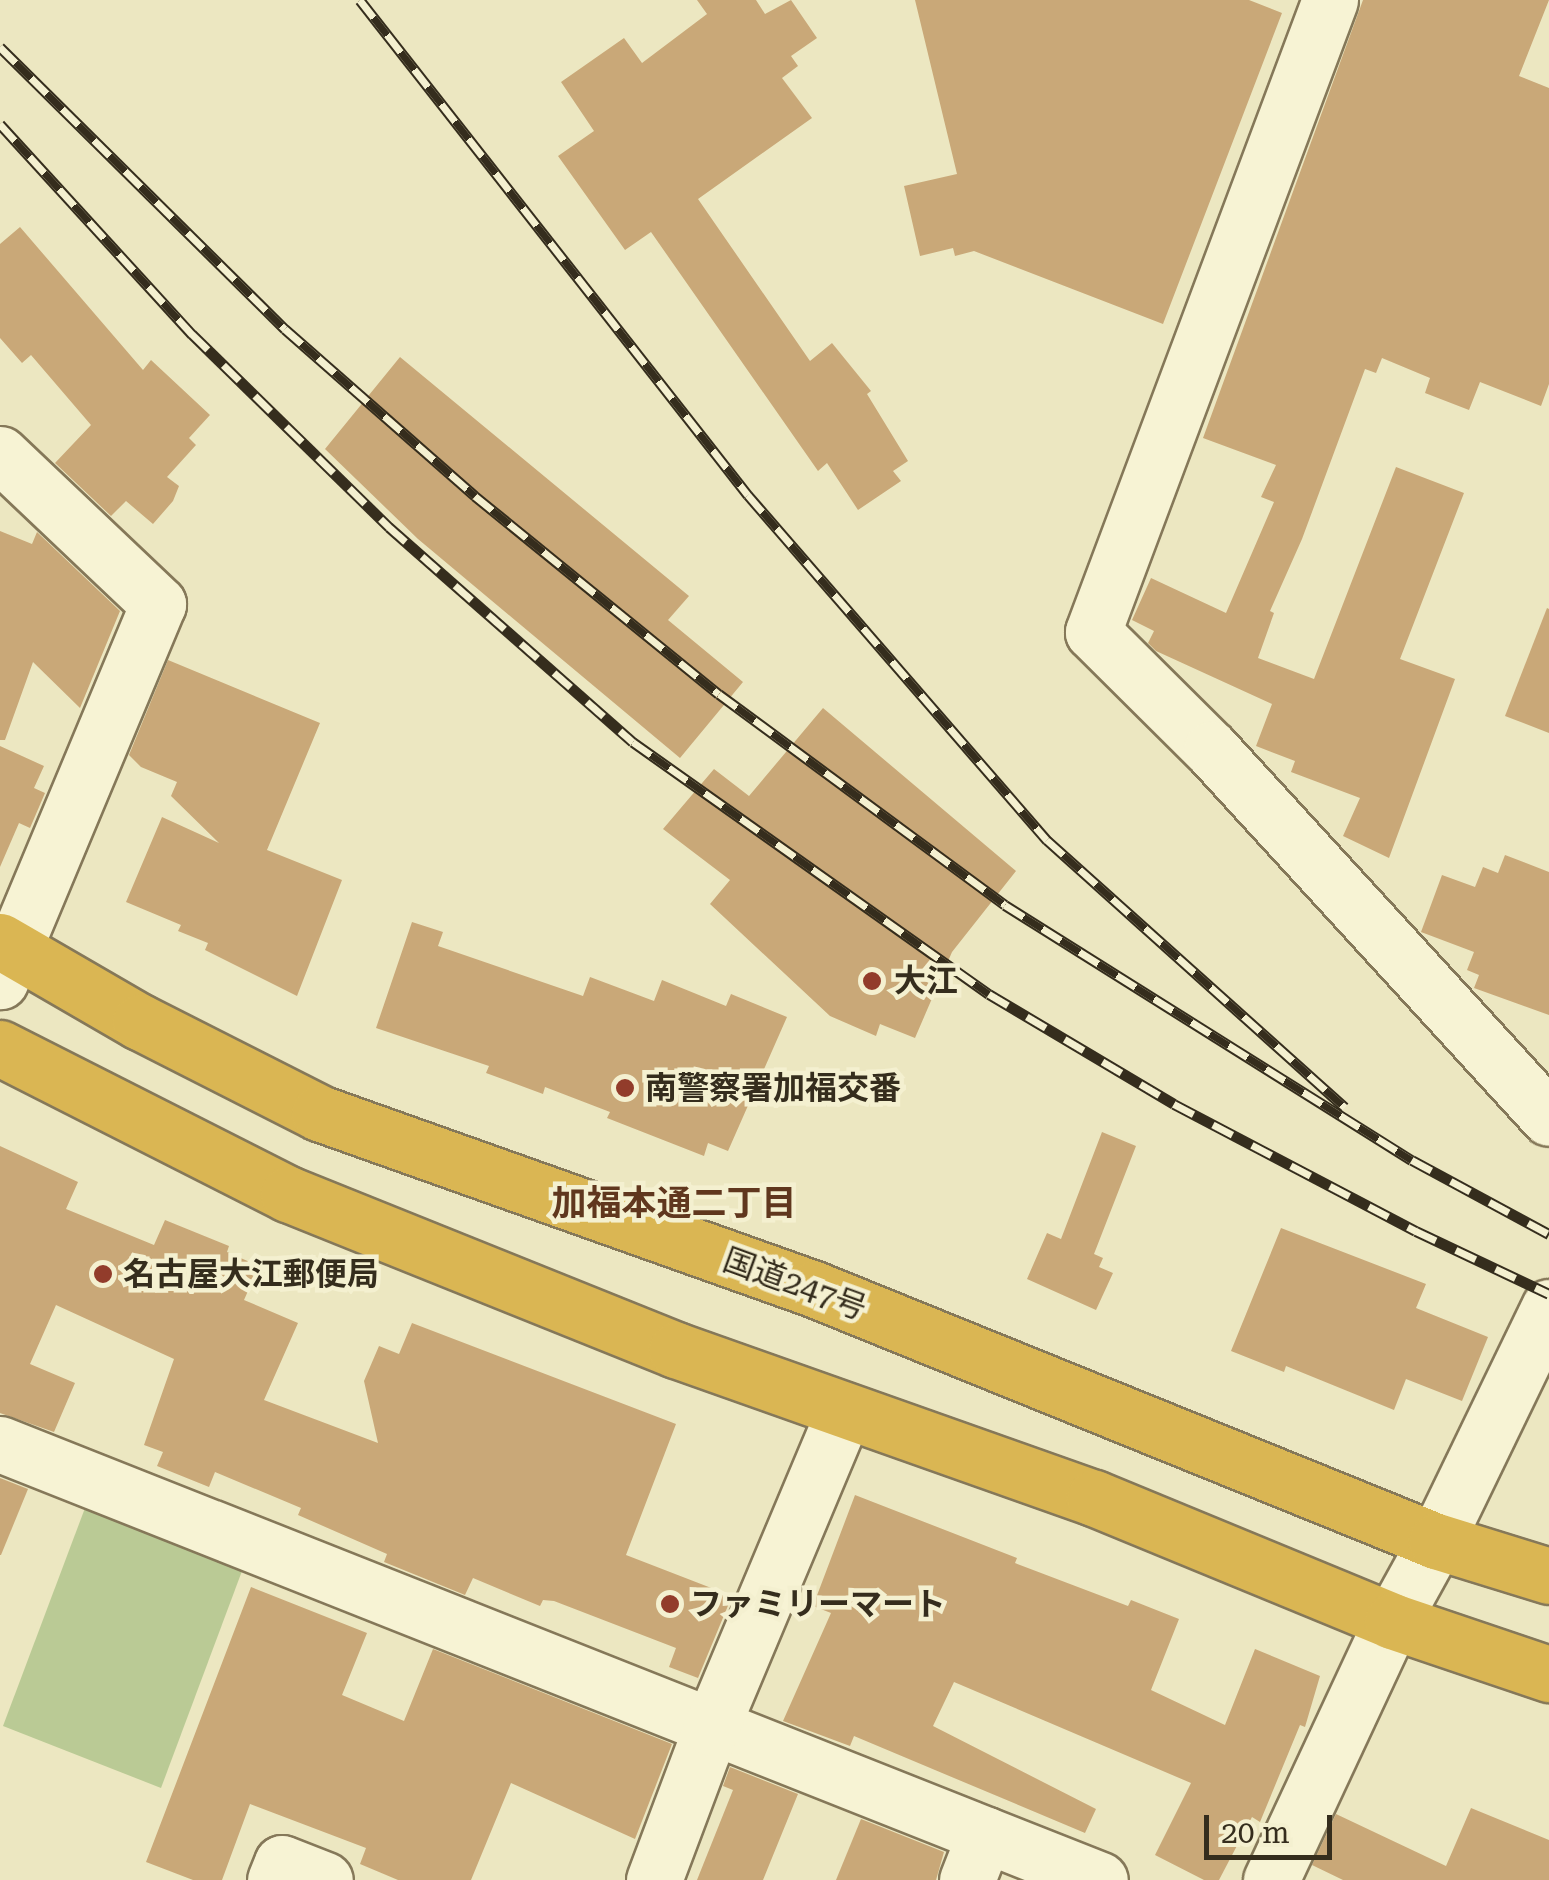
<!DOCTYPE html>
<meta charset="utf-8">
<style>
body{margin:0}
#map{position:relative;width:1549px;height:1880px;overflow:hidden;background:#ece7c1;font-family:"Roboto Serif","Noto Sans JP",serif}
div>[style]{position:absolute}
.green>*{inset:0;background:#baca95}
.building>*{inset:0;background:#c9a878}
.roads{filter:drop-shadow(2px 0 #857859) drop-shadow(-2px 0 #857859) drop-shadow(0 2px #857859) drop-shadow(0 -2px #857859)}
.minor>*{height:55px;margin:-27.5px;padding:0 27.5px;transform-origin:27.5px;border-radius:27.5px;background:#f7f3d4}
.highway>*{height:55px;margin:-27.5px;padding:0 27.5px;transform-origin:27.5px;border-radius:27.5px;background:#dab653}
.rail>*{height:11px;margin-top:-5.5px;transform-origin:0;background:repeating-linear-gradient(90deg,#f4f0d0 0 22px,#352d1d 0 44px);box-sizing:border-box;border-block:2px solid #352d1d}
.dots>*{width:28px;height:28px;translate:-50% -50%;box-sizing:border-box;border:5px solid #f4f0d0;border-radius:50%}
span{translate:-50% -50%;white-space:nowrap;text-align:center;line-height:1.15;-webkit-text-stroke:9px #f4f0d0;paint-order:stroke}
.poi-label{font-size:32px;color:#352d1d;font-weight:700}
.left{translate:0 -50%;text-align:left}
.street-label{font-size:32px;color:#352d1d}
.neighbourhood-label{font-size:35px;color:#60371e;font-weight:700}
.scale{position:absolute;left:1204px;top:1815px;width:128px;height:45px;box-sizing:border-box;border:5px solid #352d1d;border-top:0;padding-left:12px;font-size:30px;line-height:35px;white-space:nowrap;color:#352d1d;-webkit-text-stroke:8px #f4f0d0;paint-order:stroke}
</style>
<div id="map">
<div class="green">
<i style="clip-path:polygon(85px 1508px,242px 1571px,161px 1788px,3px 1726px)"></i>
</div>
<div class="building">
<i style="clip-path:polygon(697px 0,756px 0,765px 14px,791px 0,817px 38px,791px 56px,798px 66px,782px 78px,812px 118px,698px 199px,810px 361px,832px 343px,871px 391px,867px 394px,908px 461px,893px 471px,901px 481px,858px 510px,827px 463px,818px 471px,651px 232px,625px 250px,558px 156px,594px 131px,561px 82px,624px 38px,642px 63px,707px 14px)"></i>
<i style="clip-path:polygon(915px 0,1249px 0,1282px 13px,1163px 324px,974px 251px,955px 256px,953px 248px,920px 256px,904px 186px,957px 174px)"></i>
<i style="clip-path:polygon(1363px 0,1549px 0,1519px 76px,1549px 88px,1549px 384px,1541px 406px,1480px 382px,1469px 410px,1425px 393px,1430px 378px,1382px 358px,1376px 373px,1365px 369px,1302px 539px,1270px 611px,1274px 613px,1258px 658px,1314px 679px,1396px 467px,1464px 493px,1400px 659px,1455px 679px,1389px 858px,1343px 836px,1360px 798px,1291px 772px,1295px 761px,1256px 746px,1272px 704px,1156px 651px,1148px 643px,1154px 631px,1132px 620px,1151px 578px,1226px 613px,1274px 502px,1261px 497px,1276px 465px,1203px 438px)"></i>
<i style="clip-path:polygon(20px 227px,143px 370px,151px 360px,210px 415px,189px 438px,196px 445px,167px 477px,179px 486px,173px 501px,153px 524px,126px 501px,111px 516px,55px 463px,91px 425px,31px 355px,22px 363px,0 338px,0 244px)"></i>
<i style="clip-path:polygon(400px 357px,689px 596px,668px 620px,743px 682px,680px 758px,418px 539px,325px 449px)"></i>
<i style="clip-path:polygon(0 531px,32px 544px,37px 532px,120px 611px,80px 708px,33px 662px,5px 740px,0 740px)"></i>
<i style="clip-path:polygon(1547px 608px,1549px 609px,1549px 733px,1505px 716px)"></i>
<i style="clip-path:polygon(168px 660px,320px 723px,267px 850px,342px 880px,297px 996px,205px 950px,208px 943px,178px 931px,181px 925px,126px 902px,162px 817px,219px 843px,171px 796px,177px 782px,141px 767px,129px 755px)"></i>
<i style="clip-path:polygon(823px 708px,1016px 871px,952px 952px,915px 1038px,880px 1024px,876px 1036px,830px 1016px,710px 904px,730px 880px,663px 829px,714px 769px,749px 796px)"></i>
<i style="clip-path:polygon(0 746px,44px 766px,34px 788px,45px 793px,30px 828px,19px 823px,0 867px)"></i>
<i style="clip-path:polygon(1505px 855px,1549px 872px,1549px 1015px,1474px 988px,1479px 975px,1467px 970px,1474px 952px,1421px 932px,1442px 875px,1475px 887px,1483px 867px,1498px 873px)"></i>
<i style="clip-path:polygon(412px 922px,443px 932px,438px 946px,583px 996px,590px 977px,654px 1001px,662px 980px,726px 1006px,731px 994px,787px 1017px,728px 1151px,708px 1143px,704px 1156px,607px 1118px,610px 1112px,545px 1087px,543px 1094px,486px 1073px,489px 1066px,376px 1028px)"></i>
<i style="clip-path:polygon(1102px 1132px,1136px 1146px,1094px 1254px,1103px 1258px,1099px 1267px,1113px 1273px,1096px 1310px,1027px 1279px,1047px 1233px,1061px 1239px)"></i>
<i style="clip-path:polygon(0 1146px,78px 1182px,66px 1209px,154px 1245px,165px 1220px,229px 1246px,227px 1252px,259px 1266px,244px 1300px,298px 1323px,264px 1400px,378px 1443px,364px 1381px,379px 1346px,399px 1354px,412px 1323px,676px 1424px,626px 1555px,732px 1596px,698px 1678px,669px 1667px,676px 1648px,554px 1601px,543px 1600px,540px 1606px,473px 1578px,465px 1595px,384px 1562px,387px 1554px,298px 1515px,301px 1508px,215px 1472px,209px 1487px,157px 1466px,163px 1452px,144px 1445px,174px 1359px,56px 1305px,30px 1364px,75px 1383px,54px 1432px,0 1413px)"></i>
<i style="clip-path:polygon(1281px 1228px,1426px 1284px,1416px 1308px,1488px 1337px,1462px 1401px,1406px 1379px,1394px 1410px,1286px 1366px,1284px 1372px,1231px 1351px)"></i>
<i style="clip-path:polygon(0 1478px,28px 1489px,1px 1555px,0 1555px)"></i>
<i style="clip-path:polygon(855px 1495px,1017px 1558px,1015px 1563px,1128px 1606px,1131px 1600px,1179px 1619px,1151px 1690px,1225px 1725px,1255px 1649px,1320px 1676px,1305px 1727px,1300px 1725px,1260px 1822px,1252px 1817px,1219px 1880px,1204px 1880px,1155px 1855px,1191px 1783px,954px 1682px,933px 1726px,1096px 1809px,1085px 1833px,854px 1736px,850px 1746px,783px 1721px,831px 1613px,813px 1606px)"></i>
<i style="clip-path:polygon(251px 1587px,367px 1633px,342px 1695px,404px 1721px,433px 1649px,672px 1744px,635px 1839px,511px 1783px,471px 1880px,398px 1880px,360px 1864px,366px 1848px,250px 1804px,222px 1880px,193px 1880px,146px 1862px)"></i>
<i style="clip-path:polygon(730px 1767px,798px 1794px,763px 1880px,697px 1880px,733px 1790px,723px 1786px)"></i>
<i style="clip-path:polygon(1471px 1808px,1549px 1840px,1549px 1880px,1343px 1880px,1312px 1865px,1336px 1814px,1446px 1866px)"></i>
<i style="clip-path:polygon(861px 1819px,944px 1852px,936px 1880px,836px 1880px)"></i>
</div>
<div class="roads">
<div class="minor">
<i style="left:1330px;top:0;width:675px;rotate:110.56deg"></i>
<i style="left:1093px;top:632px;width:166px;rotate:44.8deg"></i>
<i style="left:1211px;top:749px;width:500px;rotate:47.51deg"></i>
<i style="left:0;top:454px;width:218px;rotate:43.5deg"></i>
<i style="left:158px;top:604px;width:409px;rotate:112.7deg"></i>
<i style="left:0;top:1444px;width:1183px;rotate:21.62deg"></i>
<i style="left:275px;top:1880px;width:18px;rotate:-68deg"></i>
<i style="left:282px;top:1863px;width:46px;rotate:21.6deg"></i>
<i style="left:654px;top:1880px;width:162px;rotate:-69.4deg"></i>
<i style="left:711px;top:1728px;width:344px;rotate:-67.2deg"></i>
<i style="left:967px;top:1880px;width:49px;rotate:-68.6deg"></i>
<i style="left:1271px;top:1880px;width:286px;rotate:-65deg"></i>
<i style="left:1392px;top:1621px;width:91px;rotate:-61.2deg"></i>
<i style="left:1436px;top:1541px;width:260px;rotate:-64.2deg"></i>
</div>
<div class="highway">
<i style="left:0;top:941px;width:162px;rotate:30.1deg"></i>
<i style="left:140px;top:1022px;width:201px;rotate:26.9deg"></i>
<i style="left:319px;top:1113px;width:525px;rotate:19.57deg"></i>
<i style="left:814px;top:1289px;width:671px;rotate:22.06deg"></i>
<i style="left:1436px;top:1541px;width:118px;rotate:17.2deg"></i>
<i style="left:0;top:1048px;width:323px;rotate:26.9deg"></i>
<i style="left:288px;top:1194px;width:418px;rotate:21.9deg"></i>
<i style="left:676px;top:1350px;width:443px;rotate:19.5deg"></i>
<i style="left:1094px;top:1498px;width:322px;rotate:22.4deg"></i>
<i style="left:1392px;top:1621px;width:166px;rotate:18.7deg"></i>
</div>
</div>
<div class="rail">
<i style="left:360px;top:0;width:629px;rotate:51.91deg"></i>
<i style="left:748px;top:495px;width:457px;rotate:49.1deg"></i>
<i style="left:1047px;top:840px;width:400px;rotate:41.9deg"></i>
<i style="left:0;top:47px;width:401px;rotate:44.7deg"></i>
<i style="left:285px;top:329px;width:253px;rotate:41.3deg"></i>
<i style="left:475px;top:496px;width:314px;rotate:39.1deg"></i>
<i style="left:719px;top:694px;width:355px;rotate:36.4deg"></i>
<i style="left:1005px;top:905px;width:480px;rotate:32.1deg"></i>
<i style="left:1412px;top:1160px;width:156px;rotate:28.4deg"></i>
<i style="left:0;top:124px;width:285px;rotate:47.6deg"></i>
<i style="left:192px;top:334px;width:276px;rotate:44.4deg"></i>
<i style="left:389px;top:527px;width:325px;rotate:41.4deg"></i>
<i style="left:633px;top:742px;width:436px;rotate:35.3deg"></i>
<i style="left:989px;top:994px;width:215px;rotate:30.7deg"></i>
<i style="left:1174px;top:1104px;width:273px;rotate:27.7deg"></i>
<i style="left:1416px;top:1231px;width:147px;rotate:25.3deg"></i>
</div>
<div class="dots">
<i style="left:872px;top:981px;background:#923c2b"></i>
<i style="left:625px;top:1088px;background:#923c2b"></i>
<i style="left:103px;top:1274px;background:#923c2b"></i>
<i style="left:670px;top:1604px;background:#923c2b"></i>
</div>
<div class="poi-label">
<span class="left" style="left:894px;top:981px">大江</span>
<span class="left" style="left:645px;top:1088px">南警察署加福交番</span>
<span class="left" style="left:123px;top:1274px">名古屋大江郵便局</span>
<span class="left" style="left:690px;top:1604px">ファミリーマート</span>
</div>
<div class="street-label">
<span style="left:795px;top:1284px;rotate:20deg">国道247号</span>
</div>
<div class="neighbourhood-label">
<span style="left:674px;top:1204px">加福本通二丁目</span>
</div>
<div class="scale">20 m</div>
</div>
